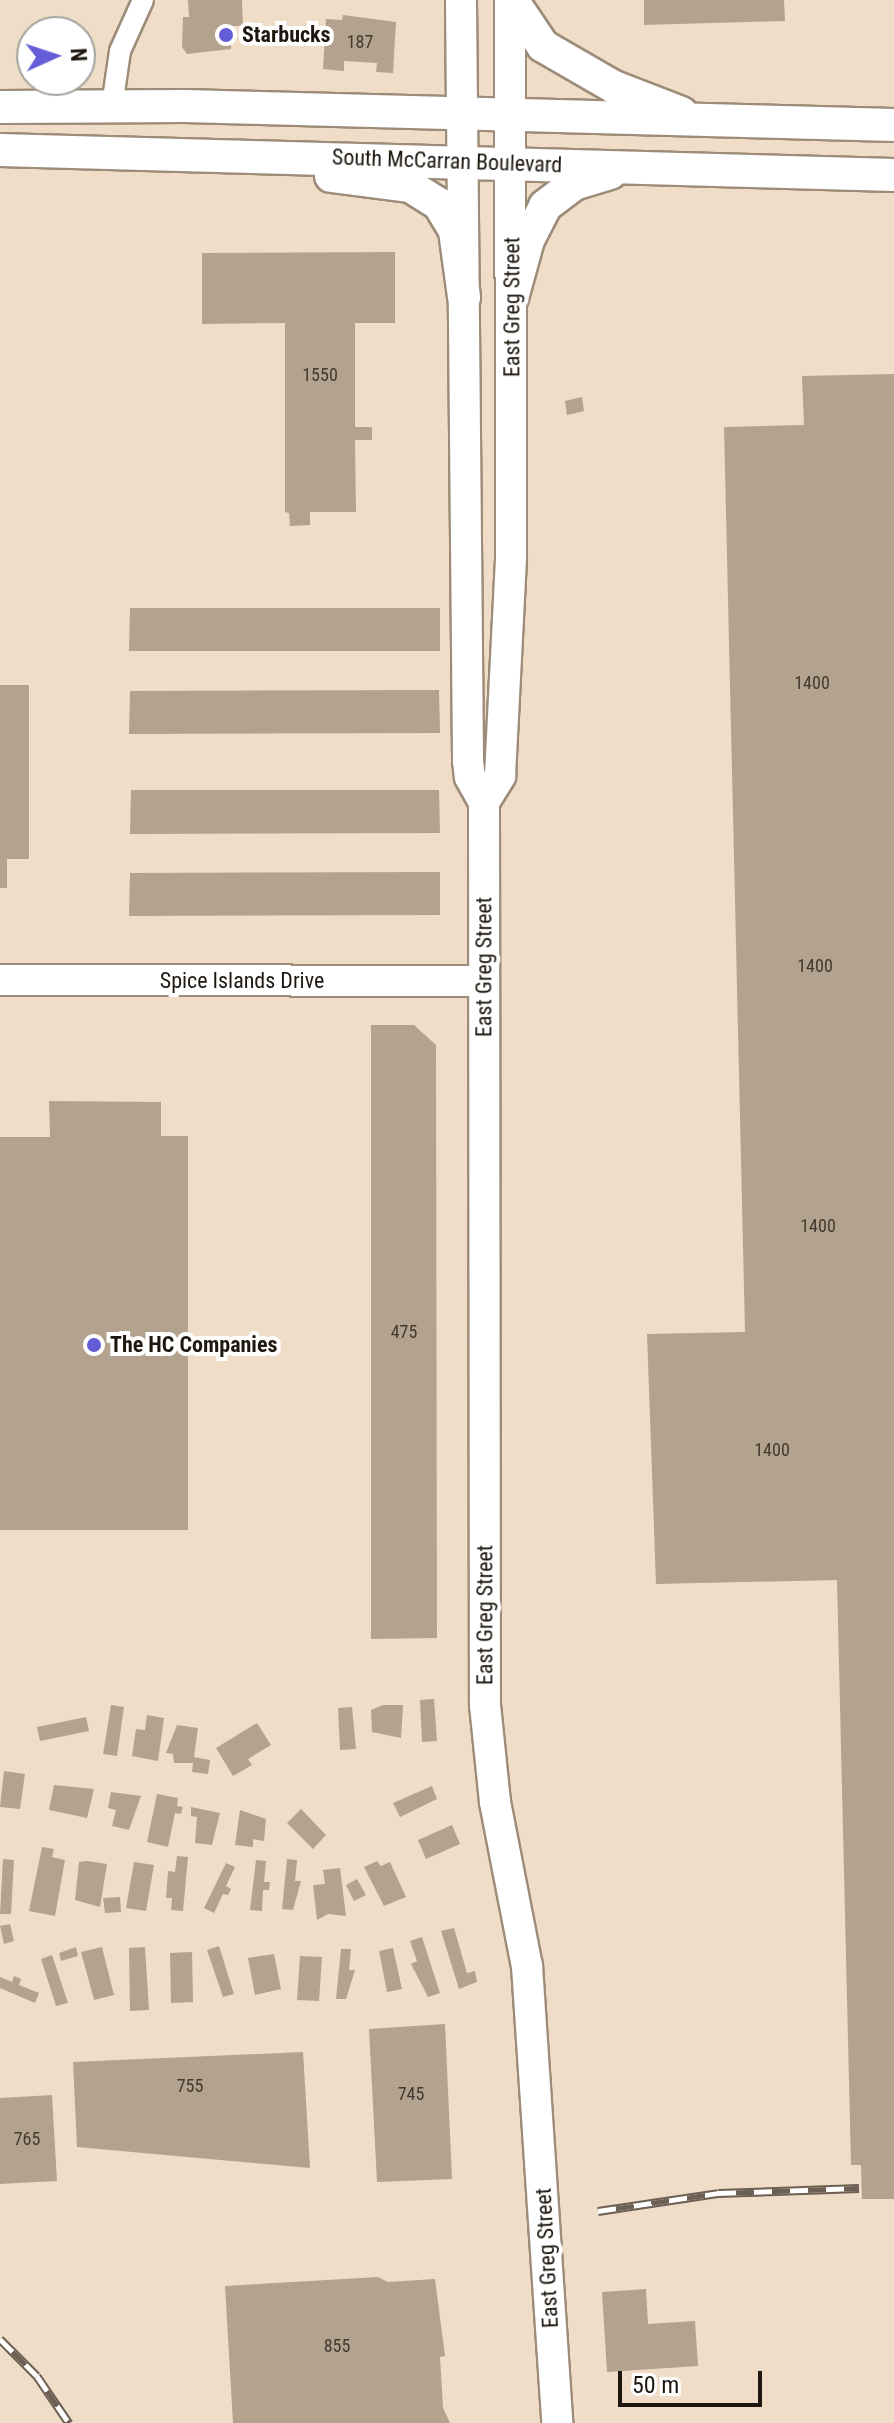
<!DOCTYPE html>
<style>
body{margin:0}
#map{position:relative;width:894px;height:2423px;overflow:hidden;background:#f0ddc8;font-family:"Roboto Condensed",sans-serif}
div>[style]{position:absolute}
.building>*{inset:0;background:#b3a28e}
.roads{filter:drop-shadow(2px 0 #9d8c79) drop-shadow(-2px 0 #9d8c79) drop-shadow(0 2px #9d8c79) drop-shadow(0 -2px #9d8c79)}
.street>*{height:20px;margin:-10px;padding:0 10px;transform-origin:10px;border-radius:10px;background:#fff}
.secondary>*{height:30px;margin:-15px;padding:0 15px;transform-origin:15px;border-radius:15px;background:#fff}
.primary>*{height:32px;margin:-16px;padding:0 16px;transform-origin:16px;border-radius:16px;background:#fff}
.rail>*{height:9px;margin-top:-4.5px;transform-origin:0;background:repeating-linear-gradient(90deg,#fff 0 18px,#6b6053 0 36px);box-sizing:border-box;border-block:2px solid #6b6053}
.dots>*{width:22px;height:22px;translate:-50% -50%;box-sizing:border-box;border:4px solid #fff;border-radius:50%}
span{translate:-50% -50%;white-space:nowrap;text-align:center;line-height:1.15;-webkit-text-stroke:8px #fff;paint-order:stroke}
.number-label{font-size:18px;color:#423a2f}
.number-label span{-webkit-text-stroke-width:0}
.poi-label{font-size:22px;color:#1d170f;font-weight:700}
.left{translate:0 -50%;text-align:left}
.street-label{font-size:22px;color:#1d170f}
.north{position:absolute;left:16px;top:16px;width:80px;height:80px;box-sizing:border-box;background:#fff;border:2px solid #a5a29f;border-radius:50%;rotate:87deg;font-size:22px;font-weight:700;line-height:32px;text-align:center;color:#1d170f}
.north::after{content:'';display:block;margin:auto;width:28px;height:36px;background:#635ed7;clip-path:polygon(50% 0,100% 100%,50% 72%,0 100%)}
.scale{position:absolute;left:618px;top:2371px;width:144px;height:36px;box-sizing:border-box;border:4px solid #1d170f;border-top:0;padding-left:10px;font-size:24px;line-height:28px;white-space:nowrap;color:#1d170f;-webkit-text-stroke:6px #fff;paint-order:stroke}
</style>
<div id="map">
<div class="building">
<i style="clip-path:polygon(188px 0,242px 0,243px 26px,232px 26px,231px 49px,187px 54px,182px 47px,183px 17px,189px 17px)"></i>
<i style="clip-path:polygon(644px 0,784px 0,785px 21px,644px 25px)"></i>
<i style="clip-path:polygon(343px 15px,396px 22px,393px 73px,376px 72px,377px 63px,344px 61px,344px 71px,323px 69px,326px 19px,342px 20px)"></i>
<i style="clip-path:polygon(395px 252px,395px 323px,355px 323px,355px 427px,372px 427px,372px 440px,355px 440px,356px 512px,310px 512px,310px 525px,290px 526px,289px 513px,285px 512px,285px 323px,202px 324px,202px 253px)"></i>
<i style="clip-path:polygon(894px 374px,894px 2199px,862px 2199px,861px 2165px,851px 2165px,837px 1580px,656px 1584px,647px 1334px,745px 1332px,724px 427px,804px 425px,802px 376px)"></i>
<i style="clip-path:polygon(582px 397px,584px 411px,567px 415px,565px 401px)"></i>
<i style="clip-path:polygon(130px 608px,440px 608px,440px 651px,129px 651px)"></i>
<i style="clip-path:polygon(0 685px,29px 685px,29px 859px,7px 859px,7px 888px,0 888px)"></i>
<i style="clip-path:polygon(439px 690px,440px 733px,129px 734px,130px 691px)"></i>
<i style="clip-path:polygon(131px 790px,439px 790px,440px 833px,130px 834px)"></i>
<i style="clip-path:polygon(440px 872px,440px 915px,129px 916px,130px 873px)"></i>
<i style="clip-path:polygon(371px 1025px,414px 1025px,436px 1045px,437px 1638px,371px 1639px)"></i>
<i style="clip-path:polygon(49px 1101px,161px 1102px,161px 1136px,188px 1136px,188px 1530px,0 1530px,0 1137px,50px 1137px)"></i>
<i style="clip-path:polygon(434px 1699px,437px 1741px,422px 1742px,420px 1700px)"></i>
<i style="clip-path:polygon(111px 1705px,124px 1707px,117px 1756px,103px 1754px)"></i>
<i style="clip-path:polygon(383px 1705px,403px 1705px,401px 1738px,372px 1732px,371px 1710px)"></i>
<i style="clip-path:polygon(352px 1707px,356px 1749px,340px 1750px,338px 1708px)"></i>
<i style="clip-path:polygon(147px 1715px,164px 1718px,158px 1761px,132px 1756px,136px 1729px,145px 1730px)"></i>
<i style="clip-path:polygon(86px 1717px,89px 1731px,40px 1741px,37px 1727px)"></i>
<i style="clip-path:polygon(257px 1723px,271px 1745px,248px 1759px,252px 1765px,233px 1776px,216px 1748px)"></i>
<i style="clip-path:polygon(177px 1725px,198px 1728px,194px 1757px,210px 1760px,208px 1774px,192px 1772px,193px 1763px,174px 1763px,173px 1754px,166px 1753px)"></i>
<i style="clip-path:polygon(4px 1771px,25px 1774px,20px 1809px,0 1807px)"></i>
<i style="clip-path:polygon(54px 1785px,94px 1789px,87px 1818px,49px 1810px)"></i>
<i style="clip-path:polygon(432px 1786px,437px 1799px,400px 1817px,393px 1803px)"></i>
<i style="clip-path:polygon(111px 1792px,141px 1796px,129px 1830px,112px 1826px,116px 1810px,108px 1808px)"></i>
<i style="clip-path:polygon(157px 1794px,178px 1798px,177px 1806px,183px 1807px,181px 1814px,175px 1813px,168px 1847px,147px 1842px)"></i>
<i style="clip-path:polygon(191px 1807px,220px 1813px,212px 1845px,195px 1843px,197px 1817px,191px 1816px)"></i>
<i style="clip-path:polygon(301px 1809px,326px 1835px,313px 1849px,287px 1823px)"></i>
<i style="clip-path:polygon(240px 1810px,266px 1819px,264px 1841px,253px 1839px,253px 1847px,235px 1845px)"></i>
<i style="clip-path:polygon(452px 1825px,460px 1844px,426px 1859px,418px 1840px)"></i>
<i style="clip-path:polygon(42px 1847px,54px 1849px,52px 1857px,65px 1860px,55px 1916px,29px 1911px)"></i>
<i style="clip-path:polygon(177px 1856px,188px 1857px,183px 1911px,171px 1910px,172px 1898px,166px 1898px,168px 1871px,175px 1872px)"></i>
<i style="clip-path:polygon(3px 1859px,14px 1860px,11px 1914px,0 1914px)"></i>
<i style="clip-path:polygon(287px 1859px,297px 1860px,295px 1881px,301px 1881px,293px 1910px,282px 1909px)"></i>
<i style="clip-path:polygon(256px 1860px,266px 1861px,264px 1882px,270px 1882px,269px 1890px,263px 1890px,262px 1911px,250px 1910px)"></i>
<i style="clip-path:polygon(87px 1861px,107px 1864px,100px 1907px,75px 1900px,79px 1862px)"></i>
<i style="clip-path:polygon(377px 1861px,381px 1866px,390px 1862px,406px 1897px,384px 1906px,364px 1867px)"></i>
<i style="clip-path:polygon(134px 1862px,154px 1865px,146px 1911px,126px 1908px)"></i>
<i style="clip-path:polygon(226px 1863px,235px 1867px,226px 1886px,231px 1889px,228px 1895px,223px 1894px,214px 1913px,204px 1908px)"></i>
<i style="clip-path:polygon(340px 1868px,346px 1916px,328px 1914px,317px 1920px,313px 1885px,325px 1884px,323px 1870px)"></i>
<i style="clip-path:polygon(357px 1879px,366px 1895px,354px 1901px,346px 1885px)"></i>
<i style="clip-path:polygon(120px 1897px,121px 1912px,105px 1913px,103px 1898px)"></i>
<i style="clip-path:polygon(10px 1924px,14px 1941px,4px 1944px,0 1926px)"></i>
<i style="clip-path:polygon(454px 1928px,467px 1973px,475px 1971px,477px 1982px,459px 1989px,441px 1931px)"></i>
<i style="clip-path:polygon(422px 1937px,440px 1993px,428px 1997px,411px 1964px,417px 1961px,410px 1941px)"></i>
<i style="clip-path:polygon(219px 1946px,234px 1994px,223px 1997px,207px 1950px)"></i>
<i style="clip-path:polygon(76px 1947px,78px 1956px,61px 1961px,59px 1953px)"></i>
<i style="clip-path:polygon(102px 1947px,114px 1995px,94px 2000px,81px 1952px)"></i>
<i style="clip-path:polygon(145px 1947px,149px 2010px,130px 2011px,129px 1948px)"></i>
<i style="clip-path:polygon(393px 1948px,402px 1989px,387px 1992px,379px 1951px)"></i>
<i style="clip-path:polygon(341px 1949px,351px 1949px,349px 1970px,355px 1970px,346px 1999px,336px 1999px)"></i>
<i style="clip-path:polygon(192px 1952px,193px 2002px,171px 2003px,170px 1953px)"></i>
<i style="clip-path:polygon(274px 1954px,281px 1989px,255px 1995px,248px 1958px)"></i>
<i style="clip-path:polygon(52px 1955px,68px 2003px,56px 2006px,41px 1959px)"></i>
<i style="clip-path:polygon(300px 1956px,322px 1957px,319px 2001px,297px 2000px)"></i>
<i style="clip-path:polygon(14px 1976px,21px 1979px,19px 1985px,39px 1993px,35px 2003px,0 1988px,0 1977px,12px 1982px)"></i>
<i style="clip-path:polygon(445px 2024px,452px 2179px,377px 2182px,369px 2029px)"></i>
<i style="clip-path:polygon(303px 2052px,310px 2168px,77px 2147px,73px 2062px)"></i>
<i style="clip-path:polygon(52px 2095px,57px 2181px,0 2184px,0 2098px)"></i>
<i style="clip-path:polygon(378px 2277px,388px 2282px,435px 2279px,445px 2356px,440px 2357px,443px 2408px,450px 2423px,233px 2423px,225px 2286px)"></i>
<i style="clip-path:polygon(646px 2289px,648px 2324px,695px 2321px,698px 2366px,607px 2372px,602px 2292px)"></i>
</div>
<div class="roads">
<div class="street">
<i style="left:112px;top:106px;width:56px;rotate:-81.7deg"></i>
<i style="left:120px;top:51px;width:56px;rotate:-65.7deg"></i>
</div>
<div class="secondary">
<i style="left:461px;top:0;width:761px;rotate:89.47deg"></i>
<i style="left:468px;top:761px;width:16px;rotate:83deg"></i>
<i style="left:470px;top:777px;width:29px;rotate:61deg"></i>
<i style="left:484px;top:802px;width:903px;rotate:89.94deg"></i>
<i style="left:485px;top:1705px;width:98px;rotate:84.1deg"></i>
<i style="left:495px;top:1802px;width:167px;rotate:79deg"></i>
<i style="left:527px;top:1966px;width:458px;rotate:86.2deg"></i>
<i style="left:484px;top:802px;width:31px;rotate:-58deg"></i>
<i style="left:500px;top:776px;width:219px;rotate:-87.1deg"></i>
<i style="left:511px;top:557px;width:557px;rotate:-90.1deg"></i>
<i style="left:0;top:980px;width:483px;rotate:0.1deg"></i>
</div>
<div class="primary">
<i style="left:512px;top:0;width:55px;rotate:56deg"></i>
<i style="left:543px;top:46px;width:82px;rotate:30deg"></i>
<i style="left:614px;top:87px;width:72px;rotate:21.2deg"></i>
<i style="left:0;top:107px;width:185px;rotate:-0.3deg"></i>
<i style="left:185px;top:106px;width:709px;rotate:1.54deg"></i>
<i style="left:0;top:150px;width:894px;rotate:1.6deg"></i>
<i style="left:331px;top:176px;width:80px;rotate:7.2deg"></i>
<i style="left:410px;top:186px;width:34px;rotate:32deg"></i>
<i style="left:439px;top:204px;width:31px;rotate:59deg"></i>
<i style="left:455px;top:231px;width:67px;rotate:82.2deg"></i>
<i style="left:512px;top:298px;width:60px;rotate:-74.6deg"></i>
<i style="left:528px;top:240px;width:38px;rotate:-63deg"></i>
<i style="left:545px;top:206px;width:36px;rotate:-37deg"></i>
<i style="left:574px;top:184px;width:38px;rotate:-17deg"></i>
</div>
</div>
<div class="rail">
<i style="left:598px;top:2211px;width:121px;rotate:-8.5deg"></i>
<i style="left:718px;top:2193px;width:141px;rotate:-2deg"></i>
<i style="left:0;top:2339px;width:52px;rotate:45deg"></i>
<i style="left:37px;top:2376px;width:57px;rotate:55.8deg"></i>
</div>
<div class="dots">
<i style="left:226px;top:35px;background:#635ed7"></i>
<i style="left:94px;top:1345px;background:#635ed7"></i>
</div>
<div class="number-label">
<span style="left:360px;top:42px">187</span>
<span style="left:320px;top:375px">1550</span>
<span style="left:812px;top:683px">1400</span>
<span style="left:815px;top:966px">1400</span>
<span style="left:818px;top:1226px">1400</span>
<span style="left:404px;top:1332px">475</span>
<span style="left:772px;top:1450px">1400</span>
<span style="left:190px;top:2086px">755</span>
<span style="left:411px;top:2094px">745</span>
<span style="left:27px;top:2139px">765</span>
<span style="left:337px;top:2346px">855</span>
</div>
<div class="poi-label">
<span class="left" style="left:242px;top:35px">Starbucks</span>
<span class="left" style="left:110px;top:1345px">The HC Companies</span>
</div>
<div class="street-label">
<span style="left:447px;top:161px;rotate:2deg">South McCarran Boulevard</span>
<span style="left:512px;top:307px;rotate:-90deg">East Greg Street</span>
<span style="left:484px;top:967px;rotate:-90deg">East Greg Street</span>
<span style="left:242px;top:981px">Spice Islands Drive</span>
<span style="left:485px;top:1615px;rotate:-90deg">East Greg Street</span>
<span style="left:547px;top:2258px;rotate:-93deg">East Greg Street</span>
</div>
<div class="north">N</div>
<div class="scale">50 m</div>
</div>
